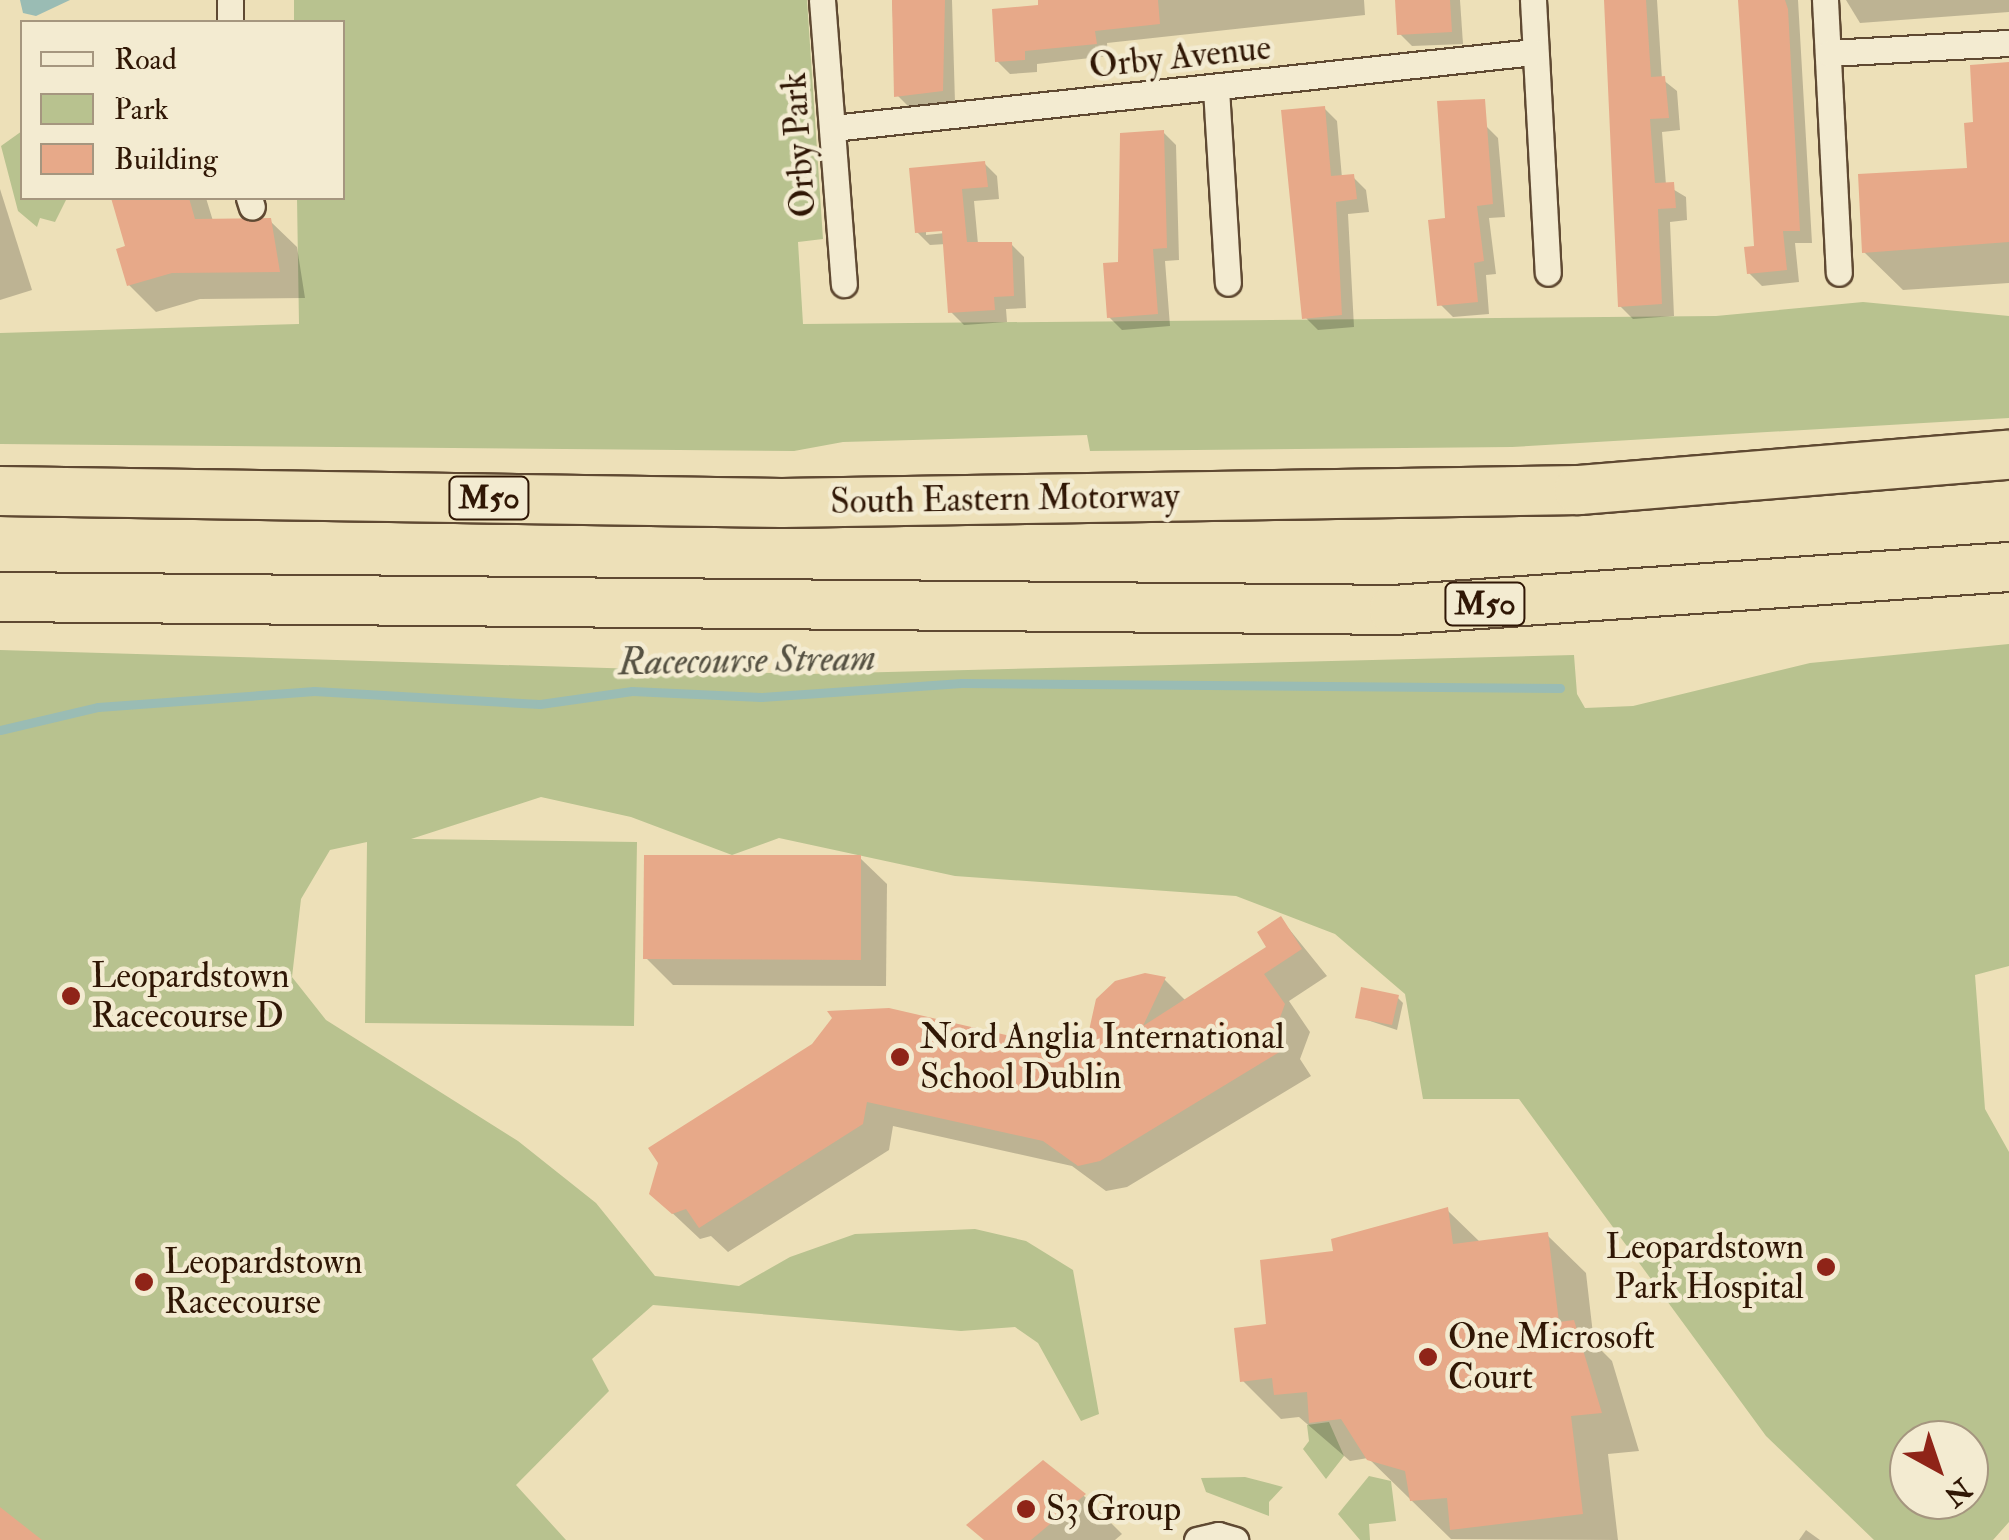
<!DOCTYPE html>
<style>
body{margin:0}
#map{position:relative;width:2009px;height:1540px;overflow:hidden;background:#ede0b8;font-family:"IM FELL Double Pica",serif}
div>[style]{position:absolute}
.green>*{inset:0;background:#b8c28f}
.water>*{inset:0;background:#9abcb4}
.shadow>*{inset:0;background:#0003}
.stream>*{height:9px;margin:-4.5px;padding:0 4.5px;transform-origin:4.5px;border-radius:4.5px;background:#9abcb4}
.building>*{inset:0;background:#e7a989}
.roads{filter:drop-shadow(2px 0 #5f4932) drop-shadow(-2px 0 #5f4932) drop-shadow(0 2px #5f4932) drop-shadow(0 -2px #5f4932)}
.minor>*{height:25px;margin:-12.5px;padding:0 12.5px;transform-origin:12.5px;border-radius:12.5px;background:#f3ebd1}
.motorway>*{height:48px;margin:-24px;padding:0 24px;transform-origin:24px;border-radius:24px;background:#ede0b8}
.dots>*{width:28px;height:28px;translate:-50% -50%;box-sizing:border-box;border:5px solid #f3ebd1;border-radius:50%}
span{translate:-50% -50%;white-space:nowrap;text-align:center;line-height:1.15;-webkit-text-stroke:9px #f3ebd1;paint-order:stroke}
.shield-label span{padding:2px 8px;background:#f3ebd1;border:2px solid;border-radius:8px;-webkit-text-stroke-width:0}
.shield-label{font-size:32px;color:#301705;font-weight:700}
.street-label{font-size:35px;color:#301705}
.poi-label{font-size:35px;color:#301705}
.left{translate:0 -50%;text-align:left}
.right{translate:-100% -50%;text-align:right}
.water-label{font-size:38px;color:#555142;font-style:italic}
.legend{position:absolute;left:20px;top:20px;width:325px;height:180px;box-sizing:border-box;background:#f3ebd1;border:2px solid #a5967f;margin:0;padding:12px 18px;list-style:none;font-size:30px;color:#301705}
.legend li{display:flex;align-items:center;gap:20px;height:50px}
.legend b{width:50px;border:2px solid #a5967f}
.north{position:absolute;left:1889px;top:1420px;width:100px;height:100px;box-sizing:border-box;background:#f3ebd1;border:2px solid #a5967f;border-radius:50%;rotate:140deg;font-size:28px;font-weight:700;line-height:40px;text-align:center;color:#301705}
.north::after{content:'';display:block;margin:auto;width:35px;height:45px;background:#8f2418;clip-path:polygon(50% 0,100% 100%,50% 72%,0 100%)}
</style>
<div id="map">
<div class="green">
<i style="clip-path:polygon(294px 0,807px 0,823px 239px,798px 242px,803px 324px,1716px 316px,1863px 302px,2009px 316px,2009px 418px,1512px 447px,1090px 451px,1087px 435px,843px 442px,794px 451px,0 444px,0 333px,299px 324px,297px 198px,342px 198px,342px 22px,294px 22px)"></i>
<i style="clip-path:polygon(22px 131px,22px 198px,67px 198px,55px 222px,40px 218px,37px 227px,18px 211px,1px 146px)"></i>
<i style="clip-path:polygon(evenodd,2009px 644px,2009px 966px,1975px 975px,1985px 1109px,2009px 1152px,2009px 1522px,1993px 1540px,1874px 1540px,1766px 1436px,1519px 1099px,1423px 1099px,1405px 994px,1335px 934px,1236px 896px,955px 876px,779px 838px,732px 855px,631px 817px,541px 797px,411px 839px,637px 842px,634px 1026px,365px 1023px,367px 842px,330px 850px,301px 899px,292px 977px,326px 1020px,518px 1141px,596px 1203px,655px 1276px,739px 1286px,790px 1257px,855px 1234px,975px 1229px,1026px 1241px,1073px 1270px,1099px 1414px,1081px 1421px,1038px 1343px,1015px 1327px,961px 1331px,653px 1305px,592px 1359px,609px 1391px,516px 1485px,566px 1540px,0 1540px,0 650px,808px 674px,1574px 655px,1577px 694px,1585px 708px,1633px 706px,1810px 663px,2009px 644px,1909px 1440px,1969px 1440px,1969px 1500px,1909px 1500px,1909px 1440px)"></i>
<i style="clip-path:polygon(1329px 1422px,1344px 1456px,1326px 1479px,1303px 1449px,1309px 1441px,1307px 1425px)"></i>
<i style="clip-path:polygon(1369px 1476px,1391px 1481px,1396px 1521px,1369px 1524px,1370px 1540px,1360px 1540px,1338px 1514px)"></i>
<i style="clip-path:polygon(1245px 1477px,1283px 1487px,1269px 1502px,1269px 1516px,1206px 1492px,1201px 1478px)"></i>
</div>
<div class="water">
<i style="clip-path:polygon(20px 0,70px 0,36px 16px,23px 13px)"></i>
</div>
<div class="shadow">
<i style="clip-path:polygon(892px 0,952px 0,955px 103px,910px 108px,897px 95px)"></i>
<i style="clip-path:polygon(1076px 0,1364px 0,1365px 15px,1107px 43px,1108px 56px,1037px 64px,1037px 72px,1010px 74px,997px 61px)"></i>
<i style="clip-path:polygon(1398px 0,1460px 0,1463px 44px,1412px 46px,1399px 33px)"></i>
<i style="clip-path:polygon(1606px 0,1657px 0,1662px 79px,1677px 91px,1680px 130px,1662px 132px,1666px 185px,1686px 197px,1687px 220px,1670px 222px,1674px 316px,1633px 319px,1620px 306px)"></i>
<i style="clip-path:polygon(1740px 0,1798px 0,1812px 243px,1795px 243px,1799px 282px,1762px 286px,1749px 273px,1756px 248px)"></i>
<i style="clip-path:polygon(1846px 0,2009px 0,2009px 12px,1860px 23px)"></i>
<i style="clip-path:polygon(2009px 65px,2009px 283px,1903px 290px,1864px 252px,1970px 171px,1976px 124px)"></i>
<i style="clip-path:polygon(1324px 108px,1337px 121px,1342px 178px,1353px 177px,1366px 190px,1369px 212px,1348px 214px,1354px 327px,1318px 330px,1305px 317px)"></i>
<i style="clip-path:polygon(1485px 125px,1498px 138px,1505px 217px,1489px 218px,1496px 274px,1486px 275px,1489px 314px,1453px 317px,1440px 304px,1448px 220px)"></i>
<i style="clip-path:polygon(1163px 132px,1176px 145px,1179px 260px,1165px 261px,1170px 326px,1122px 330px,1109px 317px)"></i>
<i style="clip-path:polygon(evenodd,984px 163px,997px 176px,999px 199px,974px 201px,978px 244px,1011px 244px,1024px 257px,1026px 308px,1006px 309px,1007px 322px,964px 325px,951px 312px,946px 244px,930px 245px,917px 232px,984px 163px,926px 230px,955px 232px,926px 235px,926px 230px)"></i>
<i style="clip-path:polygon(0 189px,32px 290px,0 300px)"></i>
<i style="clip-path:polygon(113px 198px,206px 198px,213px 221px,270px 221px,297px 247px,305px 298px,200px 299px,156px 312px,129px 285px,128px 248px)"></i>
<i style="clip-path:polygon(860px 858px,887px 884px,886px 986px,673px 985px,646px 958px)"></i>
<i style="clip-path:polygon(1281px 919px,1327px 976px,1289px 1001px,1310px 1032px,1300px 1059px,1311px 1076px,1127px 1187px,1106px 1191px,1072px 1166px,893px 1126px,889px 1150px,728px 1252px,711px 1236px,700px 1239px,651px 1193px,814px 1046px,1086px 1056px,1164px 979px,1186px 1001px,1270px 948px)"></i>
<i style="clip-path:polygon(1397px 997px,1403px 1003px,1397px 1030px,1358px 1017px)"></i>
<i style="clip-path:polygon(1447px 1210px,1481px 1243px,1547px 1235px,1586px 1273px,1594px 1343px,1612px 1361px,1639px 1451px,1608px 1454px,1618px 1540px,1451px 1539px,1368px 1458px,1350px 1461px,1299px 1417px,1281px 1419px,1243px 1381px,1269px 1326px,1336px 1253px)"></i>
<i style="clip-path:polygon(1043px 1463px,1084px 1496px,1122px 1534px,1115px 1540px,985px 1540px)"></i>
<i style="clip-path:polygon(1806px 1530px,1820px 1540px,1799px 1540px)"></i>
</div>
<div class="stream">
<i style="left:0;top:730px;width:101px;rotate:-13.2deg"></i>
<i style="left:98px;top:707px;width:217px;rotate:-4.2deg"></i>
<i style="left:314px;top:691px;width:226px;rotate:3.3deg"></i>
<i style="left:540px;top:704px;width:93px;rotate:-8deg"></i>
<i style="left:632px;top:691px;width:129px;rotate:2.7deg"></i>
<i style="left:761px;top:697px;width:201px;rotate:-4deg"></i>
<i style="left:962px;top:683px;width:598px;rotate:0.48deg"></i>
</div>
<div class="building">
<i style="clip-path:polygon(892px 0,945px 0,943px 91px,894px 97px)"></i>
<i style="clip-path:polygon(1038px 0,1158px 0,1160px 24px,1095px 31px,1097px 44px,1025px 51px,1025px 60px,995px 62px,992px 9px,1038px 5px)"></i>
<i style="clip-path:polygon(1395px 0,1450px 0,1452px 32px,1397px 35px)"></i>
<i style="clip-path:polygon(1604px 0,1646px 0,1651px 77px,1665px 76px,1669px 118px,1650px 119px,1655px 183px,1674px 182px,1676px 208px,1658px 209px,1662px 304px,1618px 307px)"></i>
<i style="clip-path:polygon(1738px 0,1785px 0,1788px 9px,1800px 231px,1783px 231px,1787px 270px,1747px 274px,1744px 247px,1754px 246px)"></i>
<i style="clip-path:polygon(2009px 62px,2009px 242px,1862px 253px,1858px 174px,1967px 168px,1964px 123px,1973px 122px,1970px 65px)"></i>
<i style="clip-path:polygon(1485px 99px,1493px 204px,1477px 206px,1484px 261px,1474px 263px,1478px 302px,1437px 306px,1428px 220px,1445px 218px,1437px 101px)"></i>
<i style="clip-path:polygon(1325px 106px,1331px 176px,1354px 174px,1357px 199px,1336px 202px,1342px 315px,1302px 319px,1281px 110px)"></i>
<i style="clip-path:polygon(1164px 130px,1167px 248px,1153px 249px,1158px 314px,1107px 318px,1103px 263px,1118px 262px,1120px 133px)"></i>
<i style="clip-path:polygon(985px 161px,988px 187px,962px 189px,967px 242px,1012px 242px,1014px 296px,994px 297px,995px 310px,948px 313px,942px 231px,915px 233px,909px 168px)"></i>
<i style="clip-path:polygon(111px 198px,189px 198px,195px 219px,271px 218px,280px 272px,172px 273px,127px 286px,116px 249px,125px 246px)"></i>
<i style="clip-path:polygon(644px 855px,861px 855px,861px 960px,643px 959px)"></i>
<i style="clip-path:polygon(1281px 916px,1302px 949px,1264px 974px,1285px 1004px,1275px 1031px,1286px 1048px,1100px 1161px,1078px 1166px,1043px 1141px,867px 1102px,863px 1124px,699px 1228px,686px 1209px,672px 1214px,649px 1194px,658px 1163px,648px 1148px,812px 1044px,832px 1018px,827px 1011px,889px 1008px,1084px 1053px,1096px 999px,1115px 981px,1145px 973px,1166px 977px,1143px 1026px,1266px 947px,1257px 932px)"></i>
<i style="clip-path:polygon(1361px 987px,1399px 995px,1392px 1025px,1355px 1018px)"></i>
<i style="clip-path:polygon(1448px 1207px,1453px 1244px,1548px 1232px,1559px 1322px,1574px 1320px,1602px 1413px,1571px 1416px,1583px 1514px,1450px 1530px,1447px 1498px,1410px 1501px,1405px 1471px,1367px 1460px,1341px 1419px,1309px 1423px,1307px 1392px,1274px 1395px,1272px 1378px,1240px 1382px,1234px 1328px,1266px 1324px,1260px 1260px,1333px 1251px,1331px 1239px)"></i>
<i style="clip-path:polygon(1043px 1460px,1086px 1494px,1031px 1540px,984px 1540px,966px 1525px)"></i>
<i style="clip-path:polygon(0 1507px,42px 1540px,0 1540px)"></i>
</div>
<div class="roads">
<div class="minor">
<i style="left:822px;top:0;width:285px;rotate:85.6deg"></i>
<i style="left:1533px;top:0;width:273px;rotate:86.9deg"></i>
<i style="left:1825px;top:0;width:273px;rotate:87.1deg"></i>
<i style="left:230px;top:22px;width:22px;rotate:-90deg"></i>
<i style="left:1829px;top:53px;width:180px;rotate:-3.2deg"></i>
<i style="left:1216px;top:89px;width:194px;rotate:86.5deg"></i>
<i style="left:833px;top:128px;width:705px;rotate:-6.19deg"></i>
<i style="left:249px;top:198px;width:9px;rotate:72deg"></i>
<i style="left:1197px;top:1540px;width:22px;rotate:-13deg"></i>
<i style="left:1218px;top:1535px;width:18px;rotate:16deg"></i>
</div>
<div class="motorway">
<i style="left:0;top:491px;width:782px;rotate:0.88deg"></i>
<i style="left:782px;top:503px;width:797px;rotate:-0.93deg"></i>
<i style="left:1579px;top:490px;width:431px;rotate:-4.7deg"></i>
<i style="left:0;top:597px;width:1394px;rotate:0.53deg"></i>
<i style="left:1394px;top:610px;width:617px;rotate:-4deg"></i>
</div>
</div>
<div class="dots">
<i style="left:71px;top:996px;background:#8f2418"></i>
<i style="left:900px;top:1057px;background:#8f2418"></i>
<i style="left:1826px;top:1267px;background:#8f2418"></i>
<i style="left:144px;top:1282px;background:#8f2418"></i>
<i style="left:1428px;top:1357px;background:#8f2418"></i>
<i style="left:1026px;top:1509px;background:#8f2418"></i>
</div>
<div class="shield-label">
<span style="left:489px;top:498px">M50</span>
<span style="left:1485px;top:604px">M50</span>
</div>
<div class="street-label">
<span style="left:1180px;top:57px;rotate:-6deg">Orby Avenue</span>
<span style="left:799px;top:145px;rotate:-94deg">Orby Park</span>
<span style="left:1005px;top:499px;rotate:-1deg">South Eastern Motorway</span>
</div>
<div class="poi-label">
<span class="left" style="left:91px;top:996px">Leopardstown<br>Racecourse D</span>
<span class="left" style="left:920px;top:1057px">Nord Anglia International<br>School Dublin</span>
<span class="right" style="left:1804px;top:1267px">Leopardstown<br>Park Hospital</span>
<span class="left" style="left:164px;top:1282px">Leopardstown<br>Racecourse</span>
<span class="left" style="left:1448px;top:1357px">One Microsoft<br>Court</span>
<span class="left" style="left:1046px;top:1509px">S3 Group</span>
</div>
<div class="water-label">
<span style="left:747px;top:661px;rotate:-1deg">Racecourse Stream</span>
</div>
<ul class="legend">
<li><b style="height:12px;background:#f3ebd1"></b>Road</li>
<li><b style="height:28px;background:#b8c28f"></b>Park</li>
<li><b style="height:28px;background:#e7a989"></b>Building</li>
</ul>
<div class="north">N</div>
</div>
